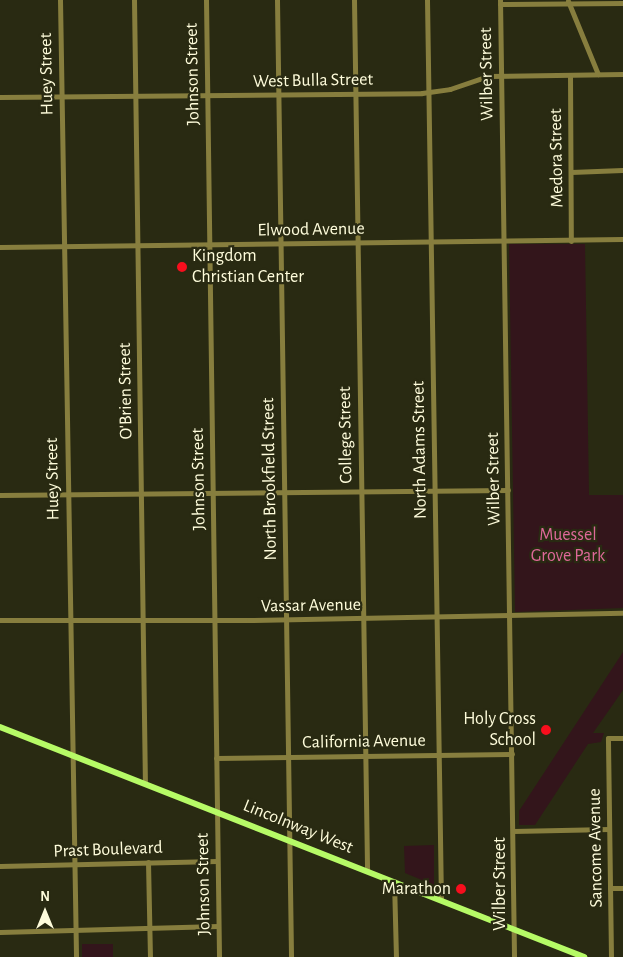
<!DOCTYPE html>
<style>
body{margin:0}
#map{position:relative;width:623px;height:957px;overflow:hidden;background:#292a12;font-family:"Alegreya Sans",sans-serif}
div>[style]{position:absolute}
.green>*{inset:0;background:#33151b}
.minor>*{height:5px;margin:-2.5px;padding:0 2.5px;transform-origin:2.5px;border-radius:2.5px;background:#877e3e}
.major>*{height:6px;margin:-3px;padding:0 3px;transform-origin:3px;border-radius:3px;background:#b6fa66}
.dots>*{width:14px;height:14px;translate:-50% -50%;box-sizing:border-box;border:2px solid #292a12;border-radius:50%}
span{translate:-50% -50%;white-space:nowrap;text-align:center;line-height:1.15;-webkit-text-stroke:4.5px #292a12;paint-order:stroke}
.street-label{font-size:18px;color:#fefcdb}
.poi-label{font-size:18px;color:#fefcdb}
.left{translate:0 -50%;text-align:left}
.right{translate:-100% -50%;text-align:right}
.park-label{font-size:18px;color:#dd6899}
.north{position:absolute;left:20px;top:887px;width:50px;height:50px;-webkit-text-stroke:4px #292a12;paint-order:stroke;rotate:0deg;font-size:14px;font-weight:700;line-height:20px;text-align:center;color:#fefcdb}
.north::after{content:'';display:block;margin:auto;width:18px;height:22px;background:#fefcdb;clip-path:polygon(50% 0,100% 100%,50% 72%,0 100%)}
</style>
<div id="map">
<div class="green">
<i style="clip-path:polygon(509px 244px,585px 244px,589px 495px,623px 495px,623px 608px,515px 612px)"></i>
<i style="clip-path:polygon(623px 652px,623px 690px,593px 733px,604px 733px,601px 742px,588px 744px,535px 825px,519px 825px,519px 811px)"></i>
<i style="clip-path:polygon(434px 845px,434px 885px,405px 873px,404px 846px)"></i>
<i style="clip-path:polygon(82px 944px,113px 944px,113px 957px,82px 957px)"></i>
</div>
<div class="minor">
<i style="left:60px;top:0;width:957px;rotate:89.04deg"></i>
<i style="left:134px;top:0;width:783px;rotate:89.2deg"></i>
<i style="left:206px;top:0;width:957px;rotate:89.22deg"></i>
<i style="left:277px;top:0;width:957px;rotate:89.16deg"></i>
<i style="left:354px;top:0;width:870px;rotate:89.14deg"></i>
<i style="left:427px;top:0;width:900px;rotate:89.11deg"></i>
<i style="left:500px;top:0;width:957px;rotate:89.16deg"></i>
<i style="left:568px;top:1px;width:79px;rotate:67.7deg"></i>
<i style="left:500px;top:4px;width:123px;rotate:-0.5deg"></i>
<i style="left:570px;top:75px;width:166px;rotate:89.7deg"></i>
<i style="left:0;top:97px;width:422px;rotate:-0.5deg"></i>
<i style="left:422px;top:93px;width:28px;rotate:-8deg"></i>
<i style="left:450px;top:89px;width:40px;rotate:-18.9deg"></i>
<i style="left:488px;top:76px;width:135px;rotate:-0.8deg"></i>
<i style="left:571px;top:172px;width:52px;rotate:-2.2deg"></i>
<i style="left:0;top:247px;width:623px;rotate:-0.74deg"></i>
<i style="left:0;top:495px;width:508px;rotate:-0.56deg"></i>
<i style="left:0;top:620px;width:249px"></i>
<i style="left:249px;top:620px;width:374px;rotate:-1.1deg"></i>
<i style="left:216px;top:758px;width:296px;rotate:-0.8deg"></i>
<i style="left:513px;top:831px;width:96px;rotate:-1.2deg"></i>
<i style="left:148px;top:862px;width:95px;rotate:88.8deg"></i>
<i style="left:0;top:866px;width:217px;rotate:-1.3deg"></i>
<i style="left:394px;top:881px;width:76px;rotate:88.5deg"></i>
<i style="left:610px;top:888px;width:13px"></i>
<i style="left:0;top:932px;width:218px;rotate:-1.6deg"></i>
<i style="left:611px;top:957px;width:219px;rotate:-90.8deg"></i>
<i style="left:608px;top:738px;width:15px"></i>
</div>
<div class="major">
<i style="left:0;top:727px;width:628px;rotate:21.5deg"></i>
</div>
<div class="dots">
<i style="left:182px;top:267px;background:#f70e1d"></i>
<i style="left:546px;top:730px;background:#f70e1d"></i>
<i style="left:461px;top:889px;background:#f70e1d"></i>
</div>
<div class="street-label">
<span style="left:47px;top:74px;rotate:-91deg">Huey Street</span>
<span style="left:193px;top:74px;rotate:-91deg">Johnson Street</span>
<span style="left:487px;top:74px;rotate:-91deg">Wilber Street</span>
<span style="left:313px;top:81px;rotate:-1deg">West Bulla Street</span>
<span style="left:557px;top:158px;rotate:-91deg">Medora Street</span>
<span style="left:311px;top:230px;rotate:-1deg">Elwood Avenue</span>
<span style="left:126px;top:391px;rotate:-91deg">O'Brien Street</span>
<span style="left:346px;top:435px;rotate:-91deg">College Street</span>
<span style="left:420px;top:450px;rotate:-91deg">North Adams Street</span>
<span style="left:53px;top:479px;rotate:-91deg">Huey Street</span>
<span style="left:199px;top:479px;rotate:-91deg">Johnson Street</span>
<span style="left:270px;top:479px;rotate:-91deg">North Brookfield Street</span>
<span style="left:494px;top:479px;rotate:-91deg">Wilber Street</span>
<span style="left:311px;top:606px;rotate:-1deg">Vassar Avenue</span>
<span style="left:364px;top:742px;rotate:-1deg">California Avenue</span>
<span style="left:298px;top:827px;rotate:22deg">Lincolnway West</span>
<span style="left:596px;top:848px;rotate:-91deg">Sancome Avenue</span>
<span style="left:108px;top:850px;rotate:-2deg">Prast Boulevard</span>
<span style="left:204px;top:884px;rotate:-91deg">Johnson Street</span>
<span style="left:500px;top:884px;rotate:-90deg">Wilber Street</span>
</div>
<div class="poi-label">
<span class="left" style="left:192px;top:267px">Kingdom<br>Christian Center</span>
<span class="right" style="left:536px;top:730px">Holy Cross<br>School</span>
<span class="right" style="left:451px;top:889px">Marathon</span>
</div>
<div class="park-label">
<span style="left:568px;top:546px">Muessel<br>Grove Park</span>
</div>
<div class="north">N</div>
</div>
